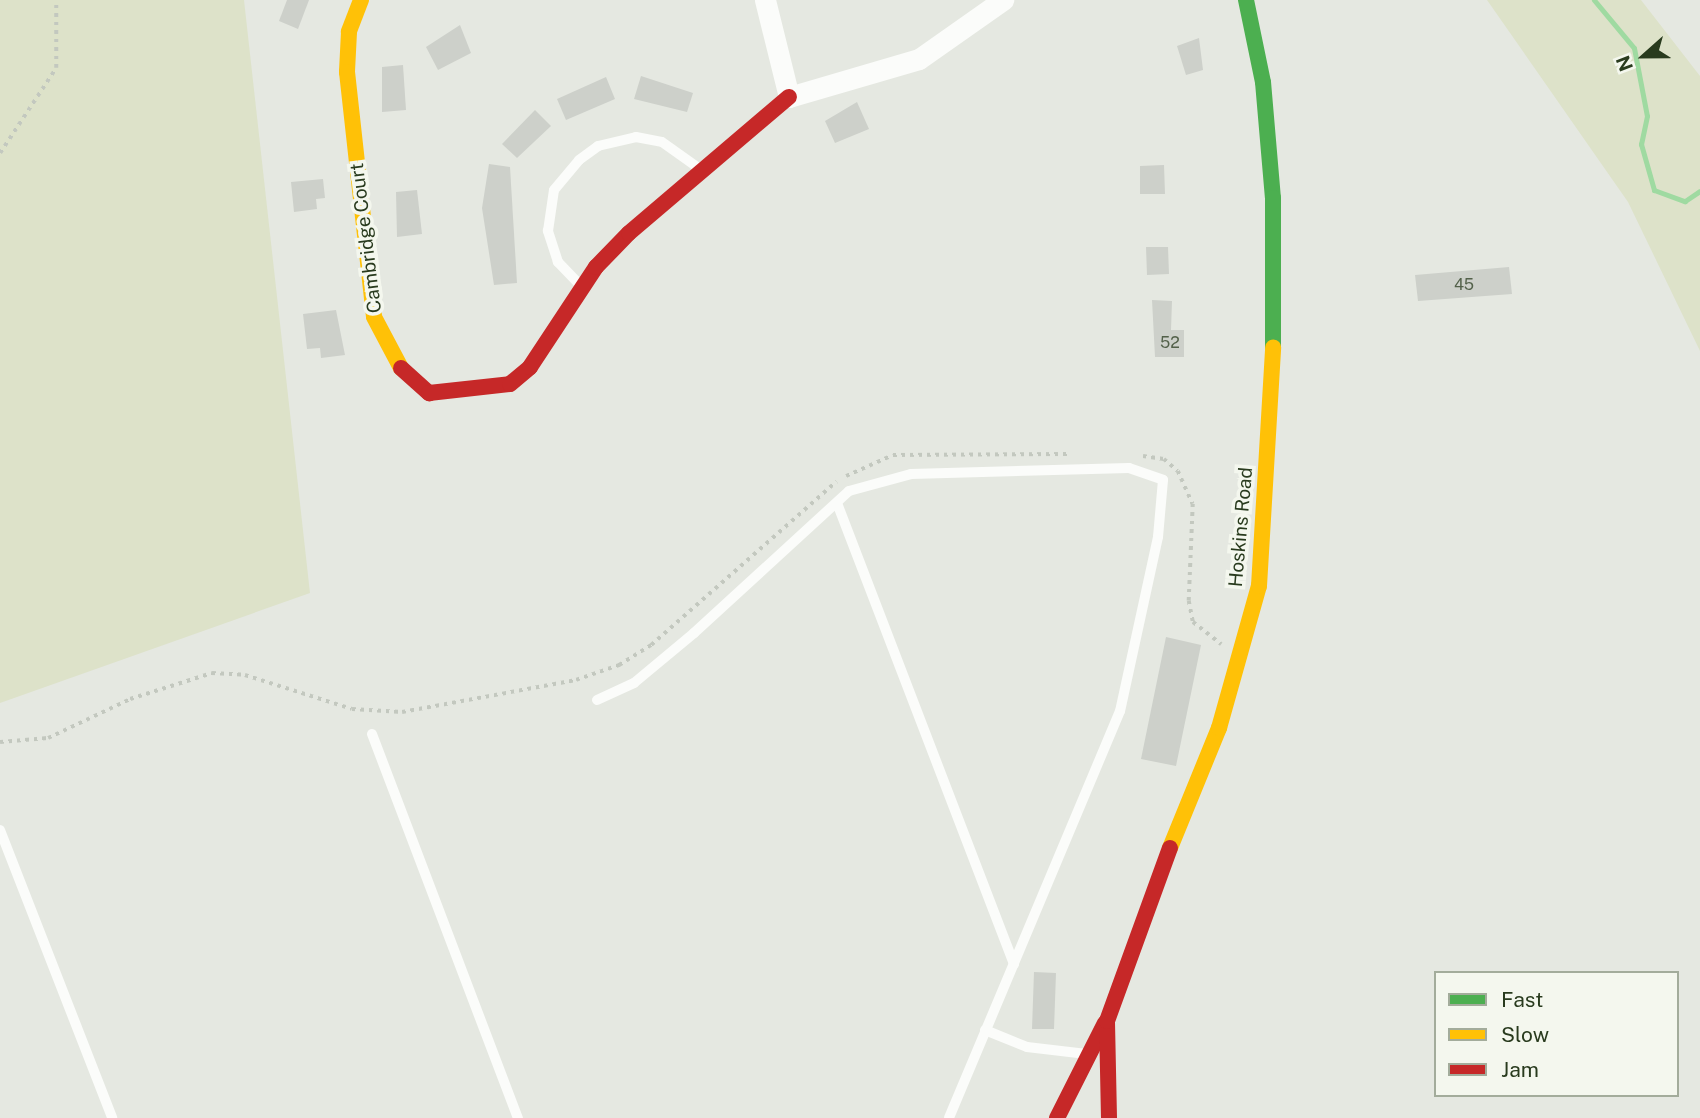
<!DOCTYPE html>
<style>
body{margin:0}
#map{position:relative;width:1700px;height:1118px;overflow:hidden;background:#e5e8e1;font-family:"Public Sans",sans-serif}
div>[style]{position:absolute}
.green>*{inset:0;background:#dde2c9}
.stream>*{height:5px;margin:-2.5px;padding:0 2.5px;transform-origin:2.5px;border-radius:2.5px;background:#9fdaa1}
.building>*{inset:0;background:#cdd0ca}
.path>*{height:3.5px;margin-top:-1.75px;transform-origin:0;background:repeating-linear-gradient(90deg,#c3c8bf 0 3.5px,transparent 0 8.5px)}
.lane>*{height:10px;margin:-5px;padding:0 5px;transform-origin:5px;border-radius:5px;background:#fbfcfa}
.street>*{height:21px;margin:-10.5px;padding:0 10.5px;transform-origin:10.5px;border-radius:10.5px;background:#fbfcfa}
.fast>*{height:16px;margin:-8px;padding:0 8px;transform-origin:8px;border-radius:8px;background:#4caf50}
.slow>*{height:16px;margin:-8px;padding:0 8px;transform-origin:8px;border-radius:8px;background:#ffc107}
.jam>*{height:16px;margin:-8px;padding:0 8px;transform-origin:8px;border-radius:8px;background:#c62828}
span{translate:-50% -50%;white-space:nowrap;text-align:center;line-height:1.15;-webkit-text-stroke:7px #f4f7ee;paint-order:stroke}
.number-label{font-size:16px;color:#53614a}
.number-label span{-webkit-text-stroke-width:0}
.street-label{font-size:19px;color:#293b1e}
.legend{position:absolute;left:1434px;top:971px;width:245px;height:126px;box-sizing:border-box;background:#f4f7ee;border:2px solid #a3ac9b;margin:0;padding:9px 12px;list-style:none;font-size:21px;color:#293b1e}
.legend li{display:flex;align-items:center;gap:14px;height:35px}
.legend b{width:35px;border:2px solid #a3ac9b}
.north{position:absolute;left:1609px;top:21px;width:70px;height:70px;-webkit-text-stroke:5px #f4f7ee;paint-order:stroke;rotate:249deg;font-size:19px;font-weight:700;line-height:28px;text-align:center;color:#293b1e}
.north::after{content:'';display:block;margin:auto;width:24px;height:32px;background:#293b1e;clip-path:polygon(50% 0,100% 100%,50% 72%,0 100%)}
</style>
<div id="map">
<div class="green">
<i style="clip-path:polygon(0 0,244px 0,310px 593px,0 703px)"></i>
<i style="clip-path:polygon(1487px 0,1641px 0,1700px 76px,1700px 351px,1628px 202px)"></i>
</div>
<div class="stream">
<i style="left:1594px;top:0;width:62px;rotate:50.2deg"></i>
<i style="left:1634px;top:48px;width:69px;rotate:79.2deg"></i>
<i style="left:1647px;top:116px;width:29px;rotate:102deg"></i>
<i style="left:1641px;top:144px;width:48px;rotate:74.2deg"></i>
<i style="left:1654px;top:190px;width:33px;rotate:20deg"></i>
<i style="left:1685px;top:201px;width:18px;rotate:-34deg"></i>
</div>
<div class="building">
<i style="clip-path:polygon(287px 0,309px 0,298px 29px,279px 21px)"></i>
<i style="clip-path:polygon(460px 25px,471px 53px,438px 70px,426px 47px)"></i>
<i style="clip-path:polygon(1199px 38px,1203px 70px,1186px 75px,1177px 46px)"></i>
<i style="clip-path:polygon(403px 65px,406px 110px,382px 112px,382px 67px)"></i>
<i style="clip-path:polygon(641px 76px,693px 93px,687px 112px,634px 99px)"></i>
<i style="clip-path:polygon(606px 77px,615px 99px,566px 120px,557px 99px)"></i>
<i style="clip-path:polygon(857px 102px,869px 129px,835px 143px,825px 121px)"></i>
<i style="clip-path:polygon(535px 110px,551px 126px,517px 158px,502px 144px)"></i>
<i style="clip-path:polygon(489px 164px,510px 167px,517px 283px,494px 285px,482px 208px)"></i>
<i style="clip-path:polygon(1164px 165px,1165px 194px,1140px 194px,1140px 166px)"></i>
<i style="clip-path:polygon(323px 179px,325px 198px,316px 199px,317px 209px,294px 212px,291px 182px)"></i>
<i style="clip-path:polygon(417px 190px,422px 234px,397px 237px,396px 192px)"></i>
<i style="clip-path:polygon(1146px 247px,1168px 247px,1169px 274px,1147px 275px)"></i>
<i style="clip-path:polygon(1509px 267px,1512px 294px,1418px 301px,1415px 275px)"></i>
<i style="clip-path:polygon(1152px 300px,1172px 301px,1171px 330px,1184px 330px,1184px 357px,1155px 357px)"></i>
<i style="clip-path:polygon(336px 310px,345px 355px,321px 358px,320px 348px,307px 349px,303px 314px)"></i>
<i style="clip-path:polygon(1166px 637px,1201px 645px,1176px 766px,1141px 759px)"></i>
<i style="clip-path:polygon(1034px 972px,1056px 973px,1054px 1029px,1032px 1029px)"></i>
</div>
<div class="path">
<i style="left:0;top:153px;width:102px;rotate:-56.6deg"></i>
<i style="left:56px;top:68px;width:68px;rotate:-90deg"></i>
<i style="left:1143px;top:456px;width:21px;rotate:8deg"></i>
<i style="left:1164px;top:459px;width:18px;rotate:41deg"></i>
<i style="left:1178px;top:471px;width:36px;rotate:66deg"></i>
<i style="left:1193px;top:504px;width:97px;rotate:92.4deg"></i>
<i style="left:1189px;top:601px;width:21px;rotate:79deg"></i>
<i style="left:1193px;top:622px;width:36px;rotate:38deg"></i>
<i style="left:846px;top:476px;width:51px;rotate:-24.1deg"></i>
<i style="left:893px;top:455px;width:175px;rotate:-0.3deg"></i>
<i style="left:0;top:742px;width:48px;rotate:-4.8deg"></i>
<i style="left:48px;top:738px;width:91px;rotate:-25.4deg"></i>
<i style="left:130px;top:699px;width:86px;rotate:-17.6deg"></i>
<i style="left:212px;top:673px;width:33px;rotate:3deg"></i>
<i style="left:245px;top:675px;width:112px;rotate:17.6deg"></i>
<i style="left:352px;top:709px;width:50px;rotate:3.4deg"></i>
<i style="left:402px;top:712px;width:177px;rotate:-10.4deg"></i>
<i style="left:576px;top:680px;width:46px;rotate:-19.2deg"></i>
<i style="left:619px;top:665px;width:38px;rotate:-32deg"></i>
<i style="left:651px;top:645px;width:247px;rotate:-41.4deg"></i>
</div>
<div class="lane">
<i style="left:582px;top:287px;width:35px;rotate:-134deg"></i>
<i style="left:558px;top:262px;width:33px;rotate:-108deg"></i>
<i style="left:548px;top:231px;width:41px;rotate:-81.7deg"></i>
<i style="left:554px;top:190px;width:39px;rotate:-50deg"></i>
<i style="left:579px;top:160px;width:24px;rotate:-36deg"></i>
<i style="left:598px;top:146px;width:39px;rotate:-13deg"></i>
<i style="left:636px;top:137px;width:26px;rotate:11deg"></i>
<i style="left:662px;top:142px;width:47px;rotate:35.4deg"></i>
<i style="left:837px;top:503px;width:494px;rotate:69deg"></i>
<i style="left:597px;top:700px;width:41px;rotate:-24.7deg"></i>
<i style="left:634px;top:683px;width:78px;rotate:-39.8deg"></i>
<i style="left:694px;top:633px;width:210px;rotate:-42.5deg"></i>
<i style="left:849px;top:491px;width:64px;rotate:-15.3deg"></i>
<i style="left:911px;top:474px;width:218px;rotate:-1.6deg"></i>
<i style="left:1129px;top:468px;width:36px;rotate:19deg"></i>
<i style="left:1163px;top:480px;width:57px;rotate:95deg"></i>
<i style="left:1158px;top:537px;width:178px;rotate:102.3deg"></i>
<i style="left:1120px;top:711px;width:441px;rotate:112.8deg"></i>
<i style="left:372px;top:734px;width:411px;rotate:69.2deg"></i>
<i style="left:0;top:830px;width:309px;rotate:68.7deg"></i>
<i style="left:985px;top:1030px;width:45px;rotate:22deg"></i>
<i style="left:1027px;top:1047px;width:60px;rotate:6.7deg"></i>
</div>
<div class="street">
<i style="left:765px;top:0;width:100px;rotate:76.1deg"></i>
<i style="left:789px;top:97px;width:135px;rotate:-16.3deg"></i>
<i style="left:919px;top:59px;width:103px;rotate:-35.1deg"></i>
</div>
<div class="fast">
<i style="left:1246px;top:0;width:84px;rotate:78.3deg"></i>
<i style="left:1263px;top:82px;width:116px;rotate:85.1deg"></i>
<i style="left:1273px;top:198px;width:149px;rotate:90deg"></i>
</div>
<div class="slow">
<i style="left:361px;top:0;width:34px;rotate:111deg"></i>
<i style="left:349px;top:32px;width:40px;rotate:92.9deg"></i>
<i style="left:347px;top:72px;width:246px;rotate:83.7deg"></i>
<i style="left:374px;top:317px;width:58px;rotate:62.1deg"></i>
<i style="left:1170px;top:848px;width:130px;rotate:-67.8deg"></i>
<i style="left:1219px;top:728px;width:148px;rotate:-74.3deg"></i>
<i style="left:1259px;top:586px;width:239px;rotate:-86.6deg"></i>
</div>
<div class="jam">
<i style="left:401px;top:368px;width:38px;rotate:42deg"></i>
<i style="left:429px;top:393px;width:81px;rotate:-6.3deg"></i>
<i style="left:510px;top:384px;width:26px;rotate:-40deg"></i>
<i style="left:530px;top:367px;width:120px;rotate:-56.6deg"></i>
<i style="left:596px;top:267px;width:47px;rotate:-45.9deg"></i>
<i style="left:629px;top:233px;width:210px;rotate:-40.4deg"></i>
<i style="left:1057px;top:1118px;width:106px;rotate:-63.2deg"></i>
<i style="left:1109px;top:1118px;width:97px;rotate:-91.2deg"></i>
<i style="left:1107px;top:1021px;width:184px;rotate:-70deg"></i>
</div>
<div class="number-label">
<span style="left:1464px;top:285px">45</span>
<span style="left:1170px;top:343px">52</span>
</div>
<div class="street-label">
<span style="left:366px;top:238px;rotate:-97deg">Cambridge Court</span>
<span style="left:1241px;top:527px;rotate:-85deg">Hoskins Road</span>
</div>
<ul class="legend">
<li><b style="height:9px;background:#4caf50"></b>Fast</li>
<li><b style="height:9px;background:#ffc107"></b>Slow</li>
<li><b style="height:9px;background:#c62828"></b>Jam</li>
</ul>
<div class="north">N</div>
</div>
